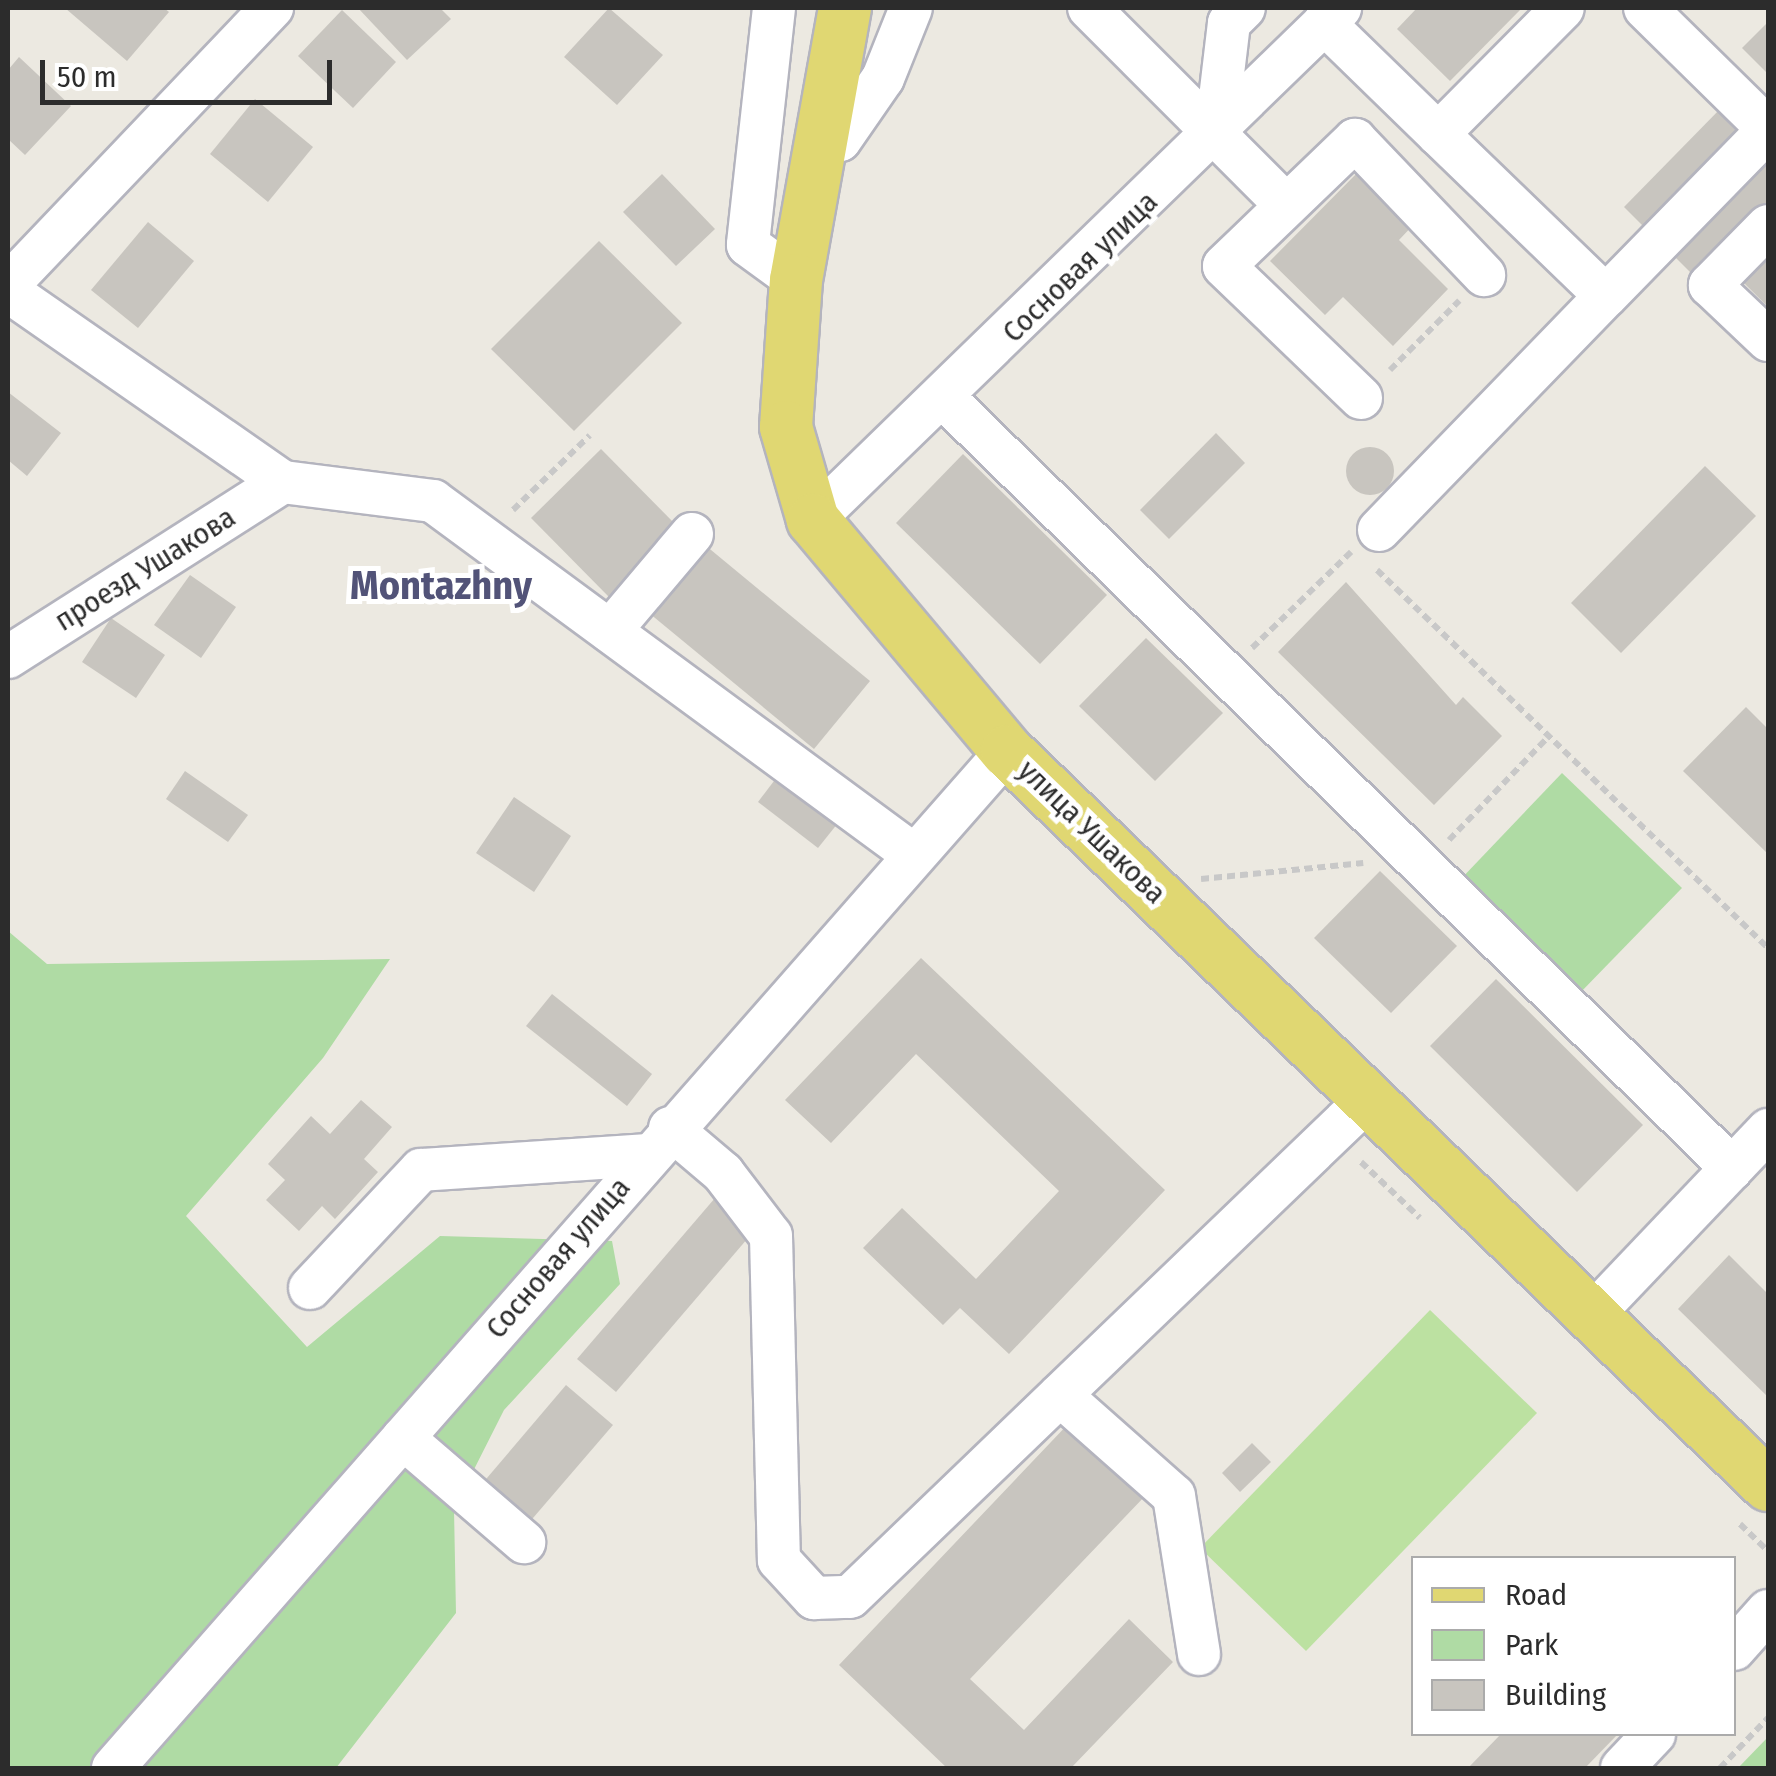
<!DOCTYPE html>
<meta charset="utf-8">
<style>
body{margin:0}
#map{position:relative;width:1776px;height:1776px;overflow:hidden;background:#ece9e1;font-family:"Fira Sans Condensed",sans-serif}
div>[style]{position:absolute}
.green>*{inset:0;background:#afdba4}
.pitch>*{inset:0;background:#bce1a1}
.building>*{inset:0;background:#c8c5bf}
.round{border-radius:50%}
.path>*{height:6px;margin-top:-3px;transform-origin:0;background:repeating-linear-gradient(90deg,#c8c8c8 0 8px,transparent 0 13px)}
.roads{filter:drop-shadow(2px 0 #b4b4be) drop-shadow(-2px 0 #b4b4be) drop-shadow(0 2px #b4b4be) drop-shadow(0 -2px #b4b4be)}
.minor>*{height:42px;margin:-21px;padding:0 21px;transform-origin:21px;border-radius:21px;background:#fff}
.major>*{height:52px;margin:-26px;padding:0 26px;transform-origin:26px;border-radius:26px;background:#e0d772}
span{translate:-50% -50%;white-space:nowrap;text-align:center;line-height:1.15;-webkit-text-stroke:10px #fff;paint-order:stroke}
.street-label{font-size:30px;color:#2c2c2c}
.district-label{font-size:40px;color:#525378;font-weight:700}
.frame{position:absolute;inset:0;border:10px solid #2c2c2c;pointer-events:none}
.legend{position:absolute;left:1411px;top:1556px;width:325px;height:180px;box-sizing:border-box;background:#fff;border:2px solid #ababab;margin:0;padding:12px 18px;list-style:none;font-size:30px;color:#2c2c2c}
.legend li{display:flex;align-items:center;gap:20px;height:50px}
.legend b{width:50px;border:2px solid #ababab}
.scale{position:absolute;left:40px;top:60px;width:292px;height:45px;box-sizing:border-box;border:5px solid #2c2c2c;border-top:0;padding-left:12px;font-size:30px;line-height:35px;white-space:nowrap;color:#2c2c2c;-webkit-text-stroke:8px #fff;paint-order:stroke}
</style>
<div id="map">
<div class="green">
<i style="clip-path:polygon(1562px 773px,1682px 888px,1578px 995px,1459px 881px)"></i>
<i style="clip-path:polygon(8px 931px,47px 964px,390px 959px,323px 1058px,186px 1216px,307px 1347px,440px 1236px,612px 1241px,620px 1284px,504px 1410px,454px 1509px,456px 1613px,336px 1768px,8px 1768px)"></i>
<i style="clip-path:polygon(1768px 1737px,1768px 1768px,1738px 1768px)"></i>
</div>
<div class="pitch">
<i style="clip-path:polygon(1430px 1310px,1537px 1413px,1306px 1651px,1200px 1548px)"></i>
</div>
<div class="building">
<i style="clip-path:polygon(65px 8px,164px 8px,169px 12px,127px 61px)"></i>
<i style="clip-path:polygon(358px 8px,440px 8px,451px 19px,407px 60px)"></i>
<i style="clip-path:polygon(609px 8px,663px 55px,617px 105px,564px 57px)"></i>
<i style="clip-path:polygon(1417px 8px,1522px 8px,1450px 81px,1397px 29px)"></i>
<i style="clip-path:polygon(342px 10px,396px 62px,353px 108px,298px 56px)"></i>
<i style="clip-path:polygon(1768px 22px,1768px 74px,1742px 48px)"></i>
<i style="clip-path:polygon(19px 57px,71px 106px,25px 155px,8px 139px,8px 70px)"></i>
<i style="clip-path:polygon(255px 99px,313px 147px,268px 202px,210px 154px)"></i>
<i style="clip-path:polygon(1722px 107px,1747px 131px,1649px 232px,1624px 207px)"></i>
<i style="clip-path:polygon(1768px 151px,1768px 201px,1695px 277px,1670px 252px)"></i>
<i style="clip-path:polygon(1361px 169px,1416px 222px,1399px 240px,1448px 289px,1393px 346px,1343px 297px,1325px 315px,1270px 261px)"></i>
<i style="clip-path:polygon(662px 174px,715px 229px,676px 266px,623px 212px)"></i>
<i style="clip-path:polygon(148px 222px,194px 261px,138px 328px,91px 290px)"></i>
<i style="clip-path:polygon(599px 241px,682px 323px,574px 431px,491px 349px)"></i>
<i style="clip-path:polygon(1768px 250px,1768px 307px,1740px 279px)"></i>
<i style="clip-path:polygon(8px 392px,61px 433px,27px 476px,8px 460px)"></i>
<i style="clip-path:polygon(1216px 433px,1245px 463px,1169px 539px,1140px 510px)"></i>
<i class="round" style="left:1346px;top:447px;width:48px;height:48px"></i>
<i style="clip-path:polygon(601px 449px,679px 528px,609px 597px,531px 518px)"></i>
<i style="clip-path:polygon(963px 454px,1107px 595px,1040px 664px,896px 523px)"></i>
<i style="clip-path:polygon(1705px 466px,1756px 516px,1621px 653px,1571px 603px)"></i>
<i style="clip-path:polygon(705px 545px,870px 681px,814px 749px,649px 613px)"></i>
<i style="clip-path:polygon(190px 575px,236px 607px,201px 658px,154px 625px)"></i>
<i style="clip-path:polygon(1346px 582px,1456px 705px,1463px 697px,1502px 736px,1434px 805px,1278px 652px)"></i>
<i style="clip-path:polygon(111px 618px,165px 655px,136px 698px,82px 662px)"></i>
<i style="clip-path:polygon(1146px 638px,1223px 713px,1155px 781px,1079px 706px)"></i>
<i style="clip-path:polygon(1746px 707px,1768px 729px,1768px 854px,1683px 771px)"></i>
<i style="clip-path:polygon(185px 771px,248px 815px,228px 842px,166px 799px)"></i>
<i style="clip-path:polygon(777px 777px,838px 823px,818px 848px,758px 802px)"></i>
<i style="clip-path:polygon(514px 797px,571px 836px,534px 892px,476px 853px)"></i>
<i style="clip-path:polygon(1380px 871px,1457px 946px,1391px 1013px,1314px 938px)"></i>
<i style="clip-path:polygon(921px 958px,1165px 1190px,1009px 1354px,960px 1308px,943px 1325px,863px 1248px,902px 1208px,976px 1279px,1059px 1191px,916px 1054px,831px 1143px,785px 1100px)"></i>
<i style="clip-path:polygon(1496px 979px,1643px 1125px,1577px 1192px,1430px 1046px)"></i>
<i style="clip-path:polygon(552px 994px,652px 1074px,627px 1106px,526px 1026px)"></i>
<i style="clip-path:polygon(361px 1100px,392px 1127px,364px 1159px,378px 1172px,335px 1219px,322px 1206px,299px 1231px,266px 1200px,285px 1180px,268px 1164px,311px 1116px,330px 1134px)"></i>
<i style="clip-path:polygon(715px 1198px,754px 1231px,616px 1392px,577px 1359px)"></i>
<i style="clip-path:polygon(1729px 1255px,1768px 1294px,1768px 1397px,1678px 1309px)"></i>
<i style="clip-path:polygon(566px 1385px,613px 1425px,527px 1525px,481px 1485px)"></i>
<i style="clip-path:polygon(1070px 1422px,1146px 1495px,970px 1679px,1024px 1730px,1129px 1619px,1173px 1662px,1071px 1768px,947px 1768px,839px 1665px)"></i>
<i style="clip-path:polygon(1252px 1443px,1271px 1462px,1240px 1492px,1222px 1473px)"></i>
<i style="clip-path:polygon(1501px 1734px,1618px 1734px,1585px 1768px,1468px 1768px)"></i>
</div>
<div class="path">
<i style="left:1390px;top:370px;width:98px;rotate:-45deg"></i>
<i style="left:513px;top:510px;width:107px;rotate:-44.2deg"></i>
<i style="left:1377px;top:570px;width:544px;rotate:44.03deg"></i>
<i style="left:1252px;top:648px;width:138px;rotate:-44.1deg"></i>
<i style="left:1449px;top:840px;width:143px;rotate:-46.1deg"></i>
<i style="left:1201px;top:879px;width:163px;rotate:-5.6deg"></i>
<i style="left:1361px;top:1162px;width:81px;rotate:43.5deg"></i>
<i style="left:1740px;top:1524px;width:39px;rotate:44deg"></i>
<i style="left:1720px;top:1768px;width:69px;rotate:-46.2deg"></i>
</div>
<div class="roads">
<div class="minor">
<i style="left:774px;top:8px;width:238px;rotate:96.3deg"></i>
<i style="left:748px;top:245px;width:59px;rotate:36.1deg"></i>
<i style="left:1089px;top:8px;width:279px;rotate:45deg"></i>
<i style="left:1645px;top:8px;width:173px;rotate:44.5deg"></i>
<i style="left:1324px;top:23px;width:159px;rotate:44.2deg"></i>
<i style="left:1438px;top:134px;width:177px;rotate:-45.2deg"></i>
<i style="left:822px;top:115px;width:27px;rotate:84deg"></i>
<i style="left:825px;top:142px;width:15px;rotate:-8deg"></i>
<i style="left:840px;top:140px;width:75px;rotate:-55.3deg"></i>
<i style="left:883px;top:78px;width:75px;rotate:-68.2deg"></i>
<i style="left:1216px;top:132px;width:110px;rotate:-83.2deg"></i>
<i style="left:1229px;top:23px;width:21px;rotate:-45deg"></i>
<i style="left:1438px;top:134px;width:233px;rotate:44deg"></i>
<i style="left:1606px;top:296px;width:232px;rotate:-45.7deg"></i>
<i style="left:1768px;top:226px;width:83px;rotate:134.5deg"></i>
<i style="left:1710px;top:285px;width:80px;rotate:43.5deg"></i>
<i style="left:8px;top:285px;width:383px;rotate:-46.4deg"></i>
<i style="left:8px;top:291px;width:335px;rotate:34.8deg"></i>
<i style="left:283px;top:482px;width:151px;rotate:7.2deg"></i>
<i style="left:433px;top:501px;width:592px;rotate:36.35deg"></i>
<i style="left:944px;top:398px;width:1102px;rotate:44.34deg"></i>
<i style="left:1361px;top:398px;width:190px;rotate:-136.1deg"></i>
<i style="left:1224px;top:266px;width:182px;rotate:-43.9deg"></i>
<i style="left:1355px;top:140px;width:187px;rotate:46.3deg"></i>
<i style="left:813px;top:520px;width:735px;rotate:-44.17deg"></i>
<i style="left:1379px;top:530px;width:326px;rotate:-45.9deg"></i>
<i style="left:610px;top:631px;width:127px;rotate:-49.8deg"></i>
<i style="left:8px;top:657px;width:326px;rotate:-32.5deg"></i>
<i style="left:670px;top:1128px;width:70px;rotate:40.3deg"></i>
<i style="left:723px;top:1173px;width:79px;rotate:52.7deg"></i>
<i style="left:771px;top:1236px;width:324px;rotate:88.6deg"></i>
<i style="left:779px;top:1560px;width:52px;rotate:47.4deg"></i>
<i style="left:814px;top:1598px;width:36px;rotate:-2deg"></i>
<i style="left:850px;top:1597px;width:720px;rotate:-43.87deg"></i>
<i style="left:310px;top:1288px;width:162px;rotate:-46.8deg"></i>
<i style="left:421px;top:1170px;width:226px;rotate:-3.8deg"></i>
<i style="left:1594px;top:1313px;width:253px;rotate:-46.4deg"></i>
<i style="left:1060px;top:1395px;width:152px;rotate:41.5deg"></i>
<i style="left:1174px;top:1496px;width:160px;rotate:81deg"></i>
<i style="left:403px;top:1438px;width:160px;rotate:40.7deg"></i>
<i style="left:1734px;top:1649px;width:51px;rotate:-48.2deg"></i>
<i style="left:113px;top:1768px;width:1354px;rotate:-48.68deg"></i>
<i style="left:1622px;top:1768px;width:47px;rotate:-46.7deg"></i>
</div>
<div class="major">
<i style="left:845px;top:8px;width:276px;rotate:100.2deg"></i>
<i style="left:796px;top:280px;width:147px;rotate:93.9deg"></i>
<i style="left:786px;top:427px;width:97px;rotate:73.8deg"></i>
<i style="left:813px;top:520px;width:302px;rotate:50deg"></i>
<i style="left:1007px;top:751px;width:1057px;rotate:43.97deg"></i>
</div>
</div>
<div class="street-label">
<span style="left:1080px;top:267px;rotate:-44deg">Сосновая улица</span>
<span style="left:145px;top:569px;rotate:-32deg">проезд Ушакова</span>
<span style="left:1092px;top:832px;rotate:44deg">улица Ушакова</span>
<span style="left:558px;top:1258px;rotate:-49deg">Сосновая улица</span>
</div>
<div class="district-label">
<span style="left:441px;top:586px">Montazhny</span>
</div>
<div class="frame"></div>
<ul class="legend">
<li><b style="height:12px;background:#e0d772"></b>Road</li>
<li><b style="height:28px;background:#afdba4"></b>Park</li>
<li><b style="height:28px;background:#c8c5bf"></b>Building</li>
</ul>
<div class="scale">50 m</div>
</div>
